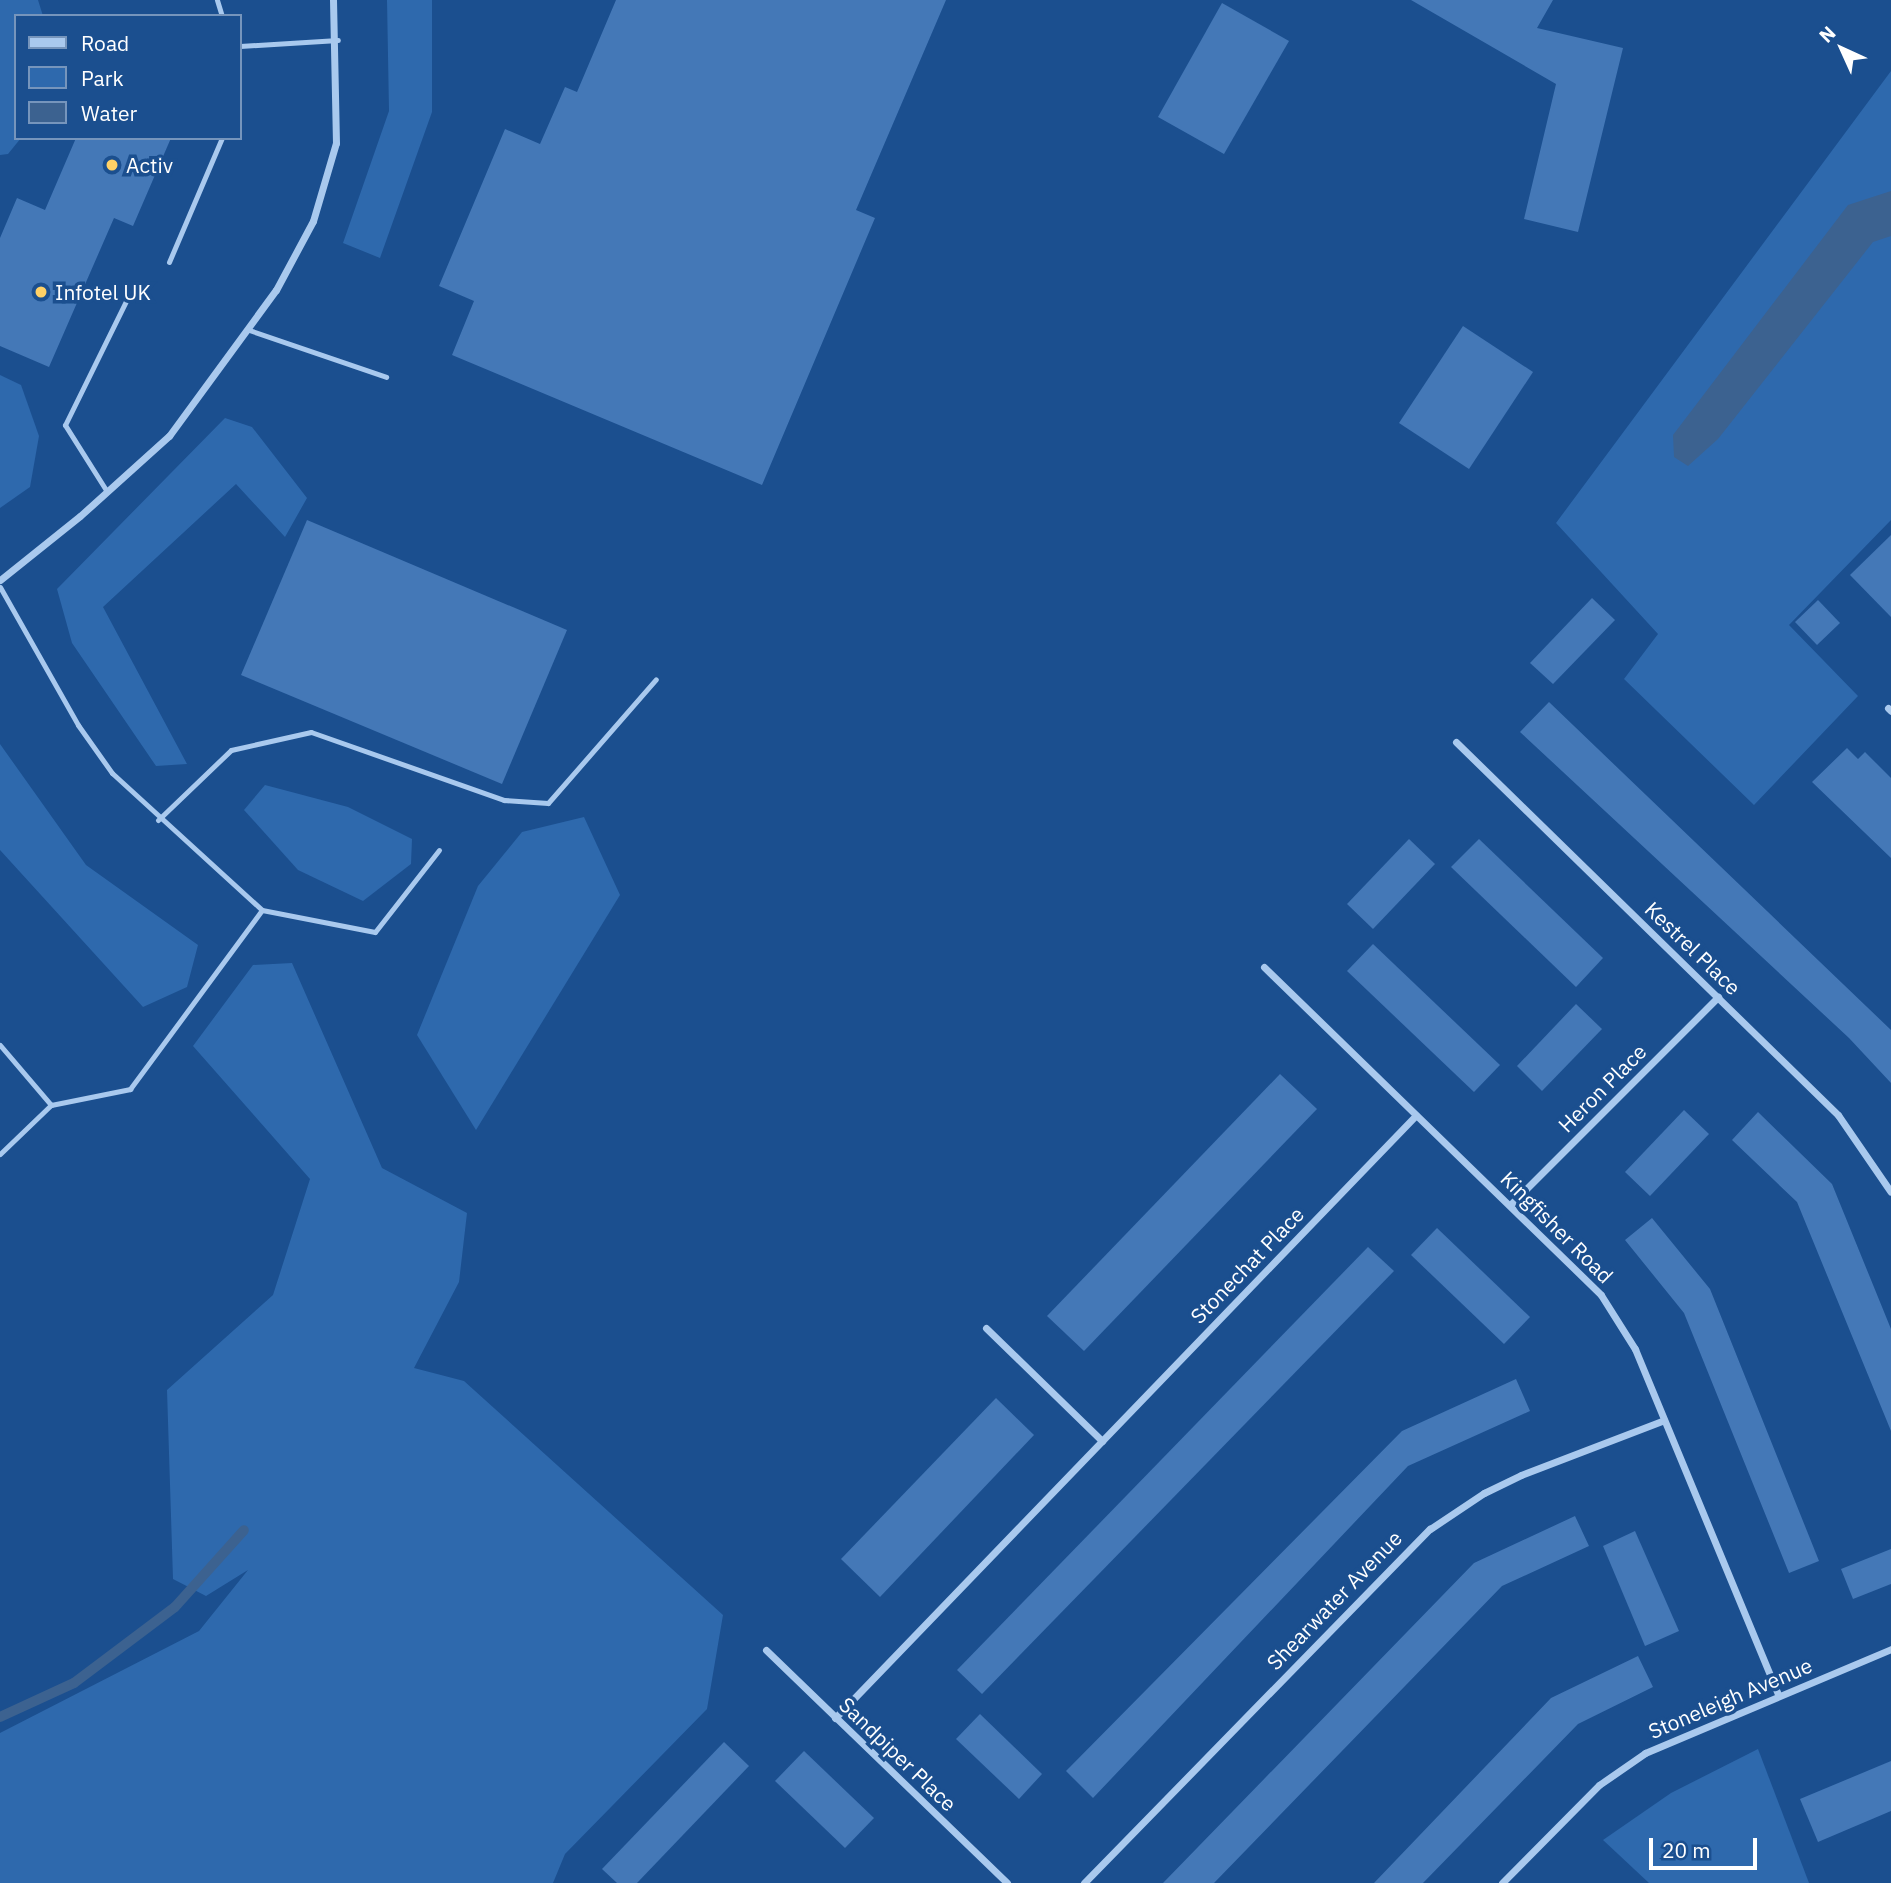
<!DOCTYPE html>
<style>
body{margin:0}
#map{position:relative;width:1891px;height:1883px;overflow:hidden;background:#1b4f8f;font-family:"IBM Plex Sans",sans-serif}
div>[style]{position:absolute}
.green>*{inset:0;background:#2e69ad}
.water>*{inset:0;background:#3c6290}
.stream>*{height:10px;margin:-5px;padding:0 5px;transform-origin:5px;border-radius:5px;background:#3c6290}
.building>*{inset:0;background:#4478b7}
.service>*{height:5px;margin:-2.5px;padding:0 2.5px;transform-origin:2.5px;border-radius:2.5px;background:#a9c9ee}
.minor>*{height:7px;margin:-3.5px;padding:0 3.5px;transform-origin:3.5px;border-radius:3.5px;background:#a9c9ee}
.dots>*{width:19px;height:19px;translate:-50% -50%;box-sizing:border-box;border:4px solid #1b4f8f;border-radius:50%}
span{translate:-50% -50%;white-space:nowrap;text-align:center;line-height:1.15;-webkit-text-stroke:7px #1b4f8f;paint-order:stroke}
.poi-label{font-size:21px;color:#fff}
.left{translate:0 -50%;text-align:left}
.street-label{font-size:21px;color:#fff}
.legend{position:absolute;left:14px;top:14px;width:228px;height:126px;box-sizing:border-box;background:#1b4f8f;border:2px solid #7695bc;margin:0;padding:9px 12px;list-style:none;font-size:21px;color:#fff}
.legend li{display:flex;align-items:center;gap:14px;height:35px}
.legend b{width:35px;border:2px solid #7695bc}
.north{position:absolute;left:1807px;top:14px;width:70px;height:70px;-webkit-text-stroke:5px #1b4f8f;paint-order:stroke;rotate:315deg;font-size:19px;font-weight:700;line-height:28px;text-align:center;color:#fff}
.north::after{content:'';display:block;margin:auto;width:24px;height:32px;background:#fff;clip-path:polygon(50% 0,100% 100%,50% 72%,0 100%)}
.scale{position:absolute;left:1649px;top:1838px;width:108px;height:32px;box-sizing:border-box;border:4px solid #fff;border-top:0;padding-left:9px;font-size:21px;line-height:24px;white-space:nowrap;color:#fff;-webkit-text-stroke:5px #1b4f8f;paint-order:stroke}
</style>
<div id="map">
<div class="green">
<i style="clip-path:polygon(0 0,38px 0,43px 16px,16px 16px,16px 138px,21px 138px,8px 154px,0 155px)"></i>
<i style="clip-path:polygon(387px 0,432px 0,432px 112px,380px 258px,343px 243px,389px 111px)"></i>
<i style="clip-path:polygon(1891px 71px,1891px 520px,1789px 625px,1858px 696px,1754px 805px,1624px 679px,1658px 634px,1556px 523px)"></i>
<i style="clip-path:polygon(0 375px,21px 385px,39px 436px,30px 487px,0 508px)"></i>
<i style="clip-path:polygon(225px 418px,252px 427px,307px 498px,285px 537px,236px 484px,103px 607px,187px 764px,156px 766px,72px 643px,57px 589px)"></i>
<i style="clip-path:polygon(0 744px,86px 865px,198px 945px,187px 987px,143px 1007px,0 850px)"></i>
<i style="clip-path:polygon(265px 785px,348px 807px,412px 839px,411px 864px,363px 901px,298px 870px,244px 810px)"></i>
<i style="clip-path:polygon(584px 817px,620px 895px,476px 1130px,417px 1035px,478px 886px,522px 832px)"></i>
<i style="clip-path:polygon(292px 963px,382px 1168px,467px 1213px,459px 1282px,414px 1368px,464px 1381px,723px 1615px,707px 1709px,565px 1854px,553px 1883px,0 1883px,0 1733px,199px 1631px,248px 1570px,206px 1596px,173px 1579px,167px 1390px,273px 1295px,310px 1179px,193px 1046px,253px 965px)"></i>
<i style="clip-path:polygon(1758px 1749px,1809px 1883px,1649px 1883px,1603px 1840px,1671px 1793px)"></i>
</div>
<div class="water">
<i style="clip-path:polygon(1891px 191px,1891px 236px,1873px 242px,1718px 439px,1688px 466px,1674px 457px,1673px 435px,1848px 205px)"></i>
</div>
<div class="stream">
<i style="left:0;top:1717px;width:81px;rotate:-24.7deg"></i>
<i style="left:74px;top:1683px;width:126px;rotate:-37deg"></i>
<i style="left:175px;top:1607px;width:103px;rotate:-48.1deg"></i>
</div>
<div class="building">
<i style="clip-path:polygon(616px 0,946px 0,856px 210px,875px 218px,762px 485px,452px 355px,474px 301px,439px 286px,505px 129px,540px 144px,565px 87px,577px 92px)"></i>
<i style="clip-path:polygon(1411px 0,1553px 0,1537px 28px,1623px 48px,1578px 232px,1524px 219px,1556px 84px)"></i>
<i style="clip-path:polygon(1222px 3px,1289px 41px,1224px 154px,1158px 117px)"></i>
<i style="clip-path:polygon(76px 138px,171px 138px,133px 226px,114px 218px,49px 367px,0 346px,0 238px,17px 198px,45px 210px)"></i>
<i style="clip-path:polygon(1463px 326px,1533px 372px,1469px 469px,1399px 423px)"></i>
<i style="clip-path:polygon(307px 520px,567px 630px,502px 784px,241px 675px)"></i>
<i style="clip-path:polygon(1891px 535px,1891px 617px,1850px 575px)"></i>
<i style="clip-path:polygon(1592px 598px,1615px 620px,1553px 684px,1530px 663px)"></i>
<i style="clip-path:polygon(1818px 600px,1840px 623px,1817px 645px,1795px 622px)"></i>
<i style="clip-path:polygon(1549px 702px,1891px 1030px,1891px 1083px,1849px 1038px,1520px 732px)"></i>
<i style="clip-path:polygon(1847px 748px,1858px 759px,1865px 752px,1891px 778px,1891px 858px,1812px 782px)"></i>
<i style="clip-path:polygon(1409px 839px,1435px 864px,1373px 929px,1347px 904px)"></i>
<i style="clip-path:polygon(1479px 839px,1603px 958px,1576px 987px,1451px 867px)"></i>
<i style="clip-path:polygon(1373px 944px,1500px 1065px,1474px 1092px,1347px 971px)"></i>
<i style="clip-path:polygon(1576px 1004px,1602px 1029px,1542px 1091px,1517px 1066px)"></i>
<i style="clip-path:polygon(1280px 1074px,1317px 1109px,1084px 1351px,1047px 1316px)"></i>
<i style="clip-path:polygon(1684px 1110px,1709px 1134px,1650px 1196px,1625px 1172px)"></i>
<i style="clip-path:polygon(1758px 1112px,1832px 1184px,1891px 1329px,1891px 1431px,1797px 1202px,1732px 1140px)"></i>
<i style="clip-path:polygon(1652px 1218px,1710px 1289px,1819px 1561px,1789px 1573px,1684px 1313px,1625px 1240px)"></i>
<i style="clip-path:polygon(1437px 1228px,1530px 1317px,1504px 1344px,1411px 1255px)"></i>
<i style="clip-path:polygon(1368px 1247px,1394px 1271px,982px 1694px,957px 1670px)"></i>
<i style="clip-path:polygon(1516px 1379px,1530px 1411px,1408px 1466px,1093px 1798px,1066px 1771px,1402px 1431px)"></i>
<i style="clip-path:polygon(996px 1398px,1034px 1435px,880px 1597px,841px 1559px)"></i>
<i style="clip-path:polygon(1575px 1516px,1589px 1546px,1502px 1586px,1214px 1883px,1163px 1883px,1474px 1563px)"></i>
<i style="clip-path:polygon(1635px 1531px,1679px 1631px,1645px 1646px,1603px 1546px)"></i>
<i style="clip-path:polygon(1891px 1549px,1891px 1584px,1853px 1599px,1841px 1569px)"></i>
<i style="clip-path:polygon(1638px 1656px,1653px 1687px,1578px 1724px,1423px 1883px,1374px 1883px,1551px 1698px)"></i>
<i style="clip-path:polygon(980px 1714px,1042px 1774px,1019px 1799px,956px 1739px)"></i>
<i style="clip-path:polygon(724px 1742px,749px 1766px,637px 1883px,617px 1883px,602px 1869px)"></i>
<i style="clip-path:polygon(804px 1751px,874px 1818px,845px 1848px,775px 1781px)"></i>
<i style="clip-path:polygon(1891px 1761px,1891px 1811px,1818px 1842px,1800px 1799px)"></i>
</div>
<div class="service">
<i style="left:217px;top:0;width:17px;rotate:73deg"></i>
<i style="left:240px;top:46px;width:98px;rotate:-3.5deg"></i>
<i style="left:169px;top:262px;width:135px;rotate:-66.9deg"></i>
<i style="left:249px;top:330px;width:145px;rotate:18.9deg"></i>
<i style="left:106px;top:490px;width:77px;rotate:-122.2deg"></i>
<i style="left:65px;top:425px;width:147px;rotate:-63.8deg"></i>
<i style="left:0;top:587px;width:159px;rotate:60.5deg"></i>
<i style="left:78px;top:725px;width:59px;rotate:54.7deg"></i>
<i style="left:112px;top:773px;width:203px;rotate:42.4deg"></i>
<i style="left:262px;top:910px;width:115px;rotate:11deg"></i>
<i style="left:375px;top:932px;width:104px;rotate:-52deg"></i>
<i style="left:158px;top:820px;width:101px;rotate:-43.8deg"></i>
<i style="left:231px;top:750px;width:82px;rotate:-12.7deg"></i>
<i style="left:311px;top:732px;width:205px;rotate:19.4deg"></i>
<i style="left:504px;top:800px;width:44px;rotate:3.9deg"></i>
<i style="left:548px;top:803px;width:164px;rotate:-48.9deg"></i>
<i style="left:0;top:1045px;width:79px;rotate:49.6deg"></i>
<i style="left:51px;top:1105px;width:81px;rotate:-11.4deg"></i>
<i style="left:130px;top:1089px;width:222px;rotate:-53.6deg"></i>
<i style="left:0;top:1154px;width:71px;rotate:-43.9deg"></i>
</div>
<div class="minor">
<i style="left:0;top:580px;width:102px;rotate:-38.7deg"></i>
<i style="left:80px;top:516px;width:120px;rotate:-42deg"></i>
<i style="left:169px;top:436px;width:181px;rotate:-53.8deg"></i>
<i style="left:276px;top:290px;width:78px;rotate:-61.8deg"></i>
<i style="left:313px;top:221px;width:81px;rotate:-73.6deg"></i>
<i style="left:336px;top:143px;width:143px;rotate:-91.2deg"></i>
<i style="left:1888px;top:708px;width:4px;rotate:45deg"></i>
<i style="left:1456px;top:742px;width:534px;rotate:44.32deg"></i>
<i style="left:1838px;top:1115px;width:93px;rotate:55.5deg"></i>
<i style="left:1264px;top:967px;width:470px;rotate:44.2deg"></i>
<i style="left:1601px;top:1295px;width:64px;rotate:57.8deg"></i>
<i style="left:1635px;top:1349px;width:374px;rotate:67.5deg"></i>
<i style="left:1511px;top:1204px;width:293px;rotate:-45deg"></i>
<i style="left:986px;top:1328px;width:162px;rotate:44.2deg"></i>
<i style="left:766px;top:1650px;width:335px;rotate:44deg"></i>
<i style="left:835px;top:1718px;width:837px;rotate:-46.06deg"></i>
<i style="left:1084px;top:1883px;width:495px;rotate:-45.7deg"></i>
<i style="left:1430px;top:1529px;width:65px;rotate:-33.7deg"></i>
<i style="left:1484px;top:1493px;width:41px;rotate:-25.9deg"></i>
<i style="left:1521px;top:1475px;width:153px;rotate:-21deg"></i>
<i style="left:1502px;top:1883px;width:138px;rotate:-45.3deg"></i>
<i style="left:1599px;top:1785px;width:56px;rotate:-34.8deg"></i>
<i style="left:1645px;top:1753px;width:267px;rotate:-22.9deg"></i>
</div>
<div class="dots">
<i style="left:112px;top:165px;background:#ffd166"></i>
<i style="left:41px;top:292px;background:#ffd166"></i>
</div>
<div class="poi-label">
<span class="left" style="left:126px;top:165px">Activ</span>
<span class="left" style="left:55px;top:292px">Infotel UK</span>
</div>
<div class="street-label">
<span style="left:1693px;top:948px;rotate:44deg">Kestrel Place</span>
<span style="left:1602px;top:1088px;rotate:-45deg">Heron Place</span>
<span style="left:1557px;top:1227px;rotate:45deg">Kingfisher Road</span>
<span style="left:1247px;top:1265px;rotate:-46deg">Stonechat Place</span>
<span style="left:1334px;top:1600px;rotate:-46deg">Shearwater Avenue</span>
<span style="left:1730px;top:1698px;rotate:-23deg">Stoneleigh Avenue</span>
<span style="left:898px;top:1754px;rotate:44deg">Sandpiper Place</span>
</div>
<ul class="legend">
<li><b style="height:9px;background:#a9c9ee"></b>Road</li>
<li><b style="height:19px;background:#2e69ad"></b>Park</li>
<li><b style="height:19px;background:#3c6290"></b>Water</li>
</ul>
<div class="north">N</div>
<div class="scale">20 m</div>
</div>
